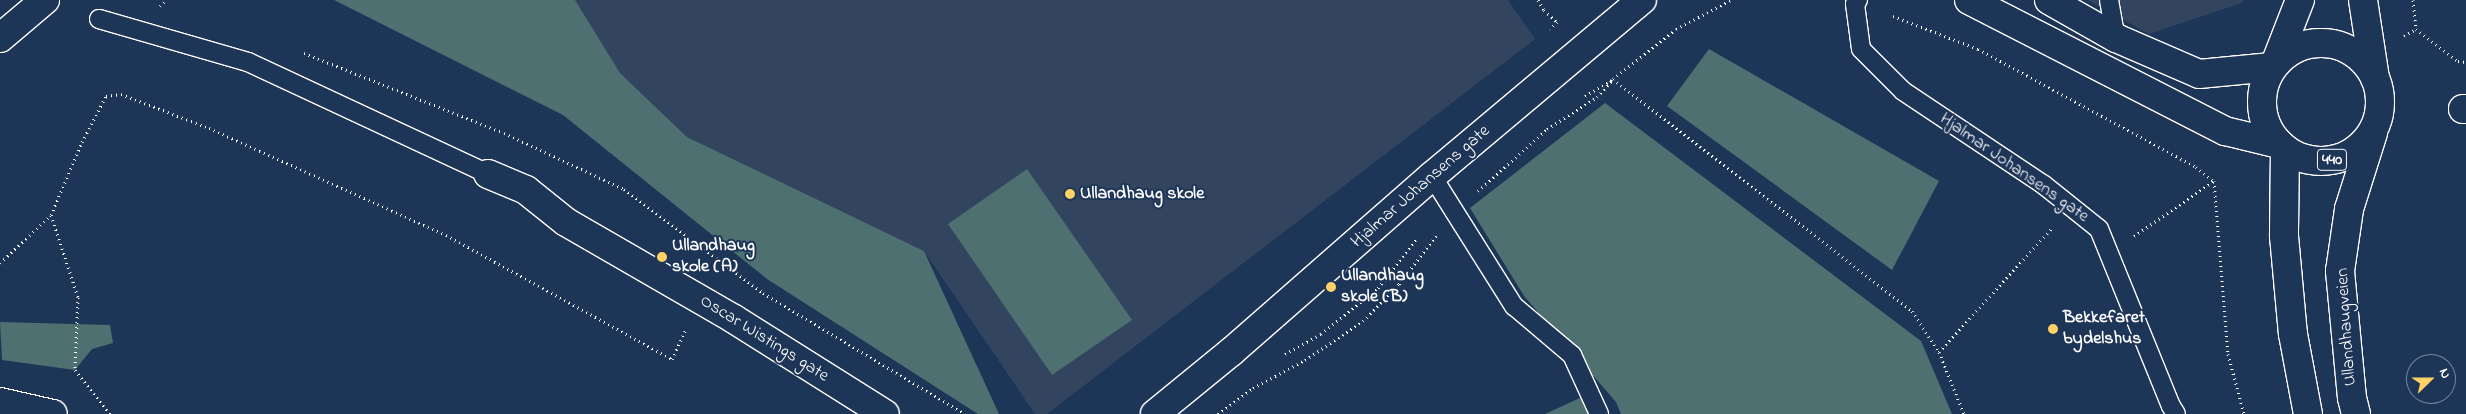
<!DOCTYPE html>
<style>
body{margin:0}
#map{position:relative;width:2466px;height:414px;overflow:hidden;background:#1d3557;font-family:"Indie Flower",sans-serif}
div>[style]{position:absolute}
.built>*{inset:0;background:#33445e}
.green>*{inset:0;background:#4e7071}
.path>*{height:3px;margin-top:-1.5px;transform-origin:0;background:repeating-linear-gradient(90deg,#fff 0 1px,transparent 0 5px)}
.roads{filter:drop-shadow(1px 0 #fff) drop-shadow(-1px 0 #fff) drop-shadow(0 1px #fff) drop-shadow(0 -1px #fff)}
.lane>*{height:18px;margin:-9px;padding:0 9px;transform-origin:9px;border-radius:9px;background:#1d3557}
.street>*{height:28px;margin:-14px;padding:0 14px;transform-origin:14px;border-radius:14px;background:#1d3557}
.secondary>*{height:28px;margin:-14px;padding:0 14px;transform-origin:14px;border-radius:14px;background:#1d3557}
.primary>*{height:28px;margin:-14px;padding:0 14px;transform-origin:14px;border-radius:14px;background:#1d3557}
.primary>.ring{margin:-14px;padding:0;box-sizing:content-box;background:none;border:28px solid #1d3557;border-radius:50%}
.highway>*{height:28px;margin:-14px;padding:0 14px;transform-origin:14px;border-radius:14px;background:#1d3557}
.dots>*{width:14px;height:14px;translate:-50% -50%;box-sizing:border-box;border:2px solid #1d3557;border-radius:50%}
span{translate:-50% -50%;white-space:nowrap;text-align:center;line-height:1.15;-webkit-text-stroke:4px #1d3557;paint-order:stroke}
.shield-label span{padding:1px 4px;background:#1d3557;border:1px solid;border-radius:4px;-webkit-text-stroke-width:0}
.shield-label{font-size:16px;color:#fff;font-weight:700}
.street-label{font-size:18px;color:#fff}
.poi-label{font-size:18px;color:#fff;font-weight:700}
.left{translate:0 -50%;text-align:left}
.north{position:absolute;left:2406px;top:354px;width:50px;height:50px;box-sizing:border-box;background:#1d3557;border:1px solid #77869a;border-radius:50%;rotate:68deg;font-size:14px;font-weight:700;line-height:20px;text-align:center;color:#fff}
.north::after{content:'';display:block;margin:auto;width:18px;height:22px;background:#ffd166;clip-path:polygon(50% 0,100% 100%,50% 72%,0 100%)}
</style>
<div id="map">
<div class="built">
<i style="clip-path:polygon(574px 0,1508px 0,1535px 39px,1047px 414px,1035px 414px,924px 251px,687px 137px,620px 73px)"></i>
<i style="clip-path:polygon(2087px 0,2243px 0,2242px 3px,2149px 34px)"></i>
</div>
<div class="green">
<i style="clip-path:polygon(334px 0,575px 0,620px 73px,687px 137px,924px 251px,999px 414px,978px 414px,767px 279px,563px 115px)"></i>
<i style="clip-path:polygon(1709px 49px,1939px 181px,1892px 270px,1667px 106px)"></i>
<i style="clip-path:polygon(1605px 103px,1921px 341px,1952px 414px,1621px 414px,1616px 402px,1524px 296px,1470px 208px)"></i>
<i style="clip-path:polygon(1027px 169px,1132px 320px,1052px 375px,948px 224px)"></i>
<i style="clip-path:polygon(0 322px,110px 325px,113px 343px,92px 349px,75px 370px,2px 360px)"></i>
<i style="clip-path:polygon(1582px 397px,1589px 414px,1545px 414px)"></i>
</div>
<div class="path">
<i style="left:1538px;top:0;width:12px;rotate:59deg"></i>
<i style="left:1544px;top:10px;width:18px;rotate:43deg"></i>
<i style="left:1557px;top:22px;width:10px;rotate:135deg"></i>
<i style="left:2413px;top:0;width:29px;rotate:84deg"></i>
<i style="left:2416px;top:29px;width:53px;rotate:37.3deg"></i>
<i style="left:2458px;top:61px;width:8px;rotate:7deg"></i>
<i style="left:160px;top:6px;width:8px;rotate:-45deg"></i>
<i style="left:1893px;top:16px;width:91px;rotate:21.2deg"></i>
<i style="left:1978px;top:49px;width:248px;rotate:28.4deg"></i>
<i style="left:2196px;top:167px;width:23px;rotate:38deg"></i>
<i style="left:2214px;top:181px;width:174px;rotate:85.4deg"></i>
<i style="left:2228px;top:354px;width:62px;rotate:75.1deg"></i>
<i style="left:2404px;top:36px;width:14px;rotate:-30deg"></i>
<i style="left:304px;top:53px;width:215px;rotate:21.8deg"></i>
<i style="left:504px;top:133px;width:132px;rotate:25deg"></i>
<i style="left:624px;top:189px;width:174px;rotate:36.8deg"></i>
<i style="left:763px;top:293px;width:235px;rotate:30.9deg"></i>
<i style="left:1613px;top:79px;width:378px;rotate:37.8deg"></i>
<i style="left:1912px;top:311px;width:49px;rotate:56.6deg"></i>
<i style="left:1939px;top:352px;width:67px;rotate:68deg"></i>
<i style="left:1585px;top:96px;width:33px;rotate:-31deg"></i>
<i style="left:1613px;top:79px;width:80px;rotate:-38.4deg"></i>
<i style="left:1676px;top:29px;width:62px;rotate:-27.8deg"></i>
<i style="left:1478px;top:191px;width:93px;rotate:-41.9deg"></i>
<i style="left:1547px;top:129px;width:59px;rotate:-32.6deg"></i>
<i style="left:1597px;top:97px;width:24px;rotate:-48deg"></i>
<i style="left:51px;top:215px;width:86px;rotate:71.8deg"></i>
<i style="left:78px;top:297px;width:73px;rotate:92.4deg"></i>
<i style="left:75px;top:370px;width:56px;rotate:51.5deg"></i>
<i style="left:2134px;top:236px;width:97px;rotate:-34.5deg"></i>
<i style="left:0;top:263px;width:70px;rotate:-43.3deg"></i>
<i style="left:51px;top:215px;width:79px;rotate:-67deg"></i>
<i style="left:82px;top:142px;width:52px;rotate:-62.4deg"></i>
<i style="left:106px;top:96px;width:15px;rotate:-8deg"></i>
<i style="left:121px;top:94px;width:94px;rotate:21.1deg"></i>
<i style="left:209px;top:128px;width:260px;rotate:24.3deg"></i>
<i style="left:446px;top:235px;width:258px;rotate:28.8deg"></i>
<i style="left:672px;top:359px;width:31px;rotate:-65deg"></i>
<i style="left:1939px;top:352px;width:168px;rotate:-47.7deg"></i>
<i style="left:1285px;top:354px;width:41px;rotate:-29.1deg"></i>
<i style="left:1321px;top:334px;width:73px;rotate:-38.9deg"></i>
<i style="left:1378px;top:288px;width:63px;rotate:-52deg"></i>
<i style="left:1218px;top:414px;width:44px;rotate:-36.6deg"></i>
<i style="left:1253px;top:388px;width:59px;rotate:-28.3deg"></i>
<i style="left:1305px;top:360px;width:70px;rotate:-33.9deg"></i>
<i style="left:1363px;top:321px;width:52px;rotate:-45.8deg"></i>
<i style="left:1399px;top:284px;width:61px;rotate:-52.4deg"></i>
</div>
<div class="roads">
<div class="lane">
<i style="left:1858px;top:0;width:5px;rotate:127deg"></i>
<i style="left:1855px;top:4px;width:45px;rotate:82.4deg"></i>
<i style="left:1861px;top:49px;width:59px;rotate:45deg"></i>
<i style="left:1903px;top:91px;width:169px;rotate:33.7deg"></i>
<i style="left:2044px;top:185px;width:70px;rotate:38.7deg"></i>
<i style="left:2099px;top:229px;width:191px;rotate:67.9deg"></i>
<i style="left:2171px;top:406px;width:9px;rotate:58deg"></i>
<i style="left:2109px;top:0;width:39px;rotate:80deg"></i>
<i style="left:99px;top:19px;width:155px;rotate:16.1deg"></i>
<i style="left:248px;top:62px;width:265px;rotate:25deg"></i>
<i style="left:1432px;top:176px;width:154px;rotate:57.8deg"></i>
<i style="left:1514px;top:306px;width:76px;rotate:40.2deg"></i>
<i style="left:1572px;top:355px;width:65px;rotate:65.4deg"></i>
</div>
<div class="street">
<i style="left:2463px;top:109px;width:3px"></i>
<i style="left:0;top:402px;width:54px;rotate:12.8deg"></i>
</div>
<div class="secondary">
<i style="left:1969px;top:0;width:288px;rotate:27.1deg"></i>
<i style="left:2225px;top:131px;width:56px;rotate:13.5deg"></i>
<i style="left:2049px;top:0;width:77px;rotate:29.6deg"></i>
<i style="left:2116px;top:38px;width:90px;rotate:23.4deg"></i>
<i style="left:2199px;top:74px;width:73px;rotate:-5.5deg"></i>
<i style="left:488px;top:174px;width:41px;rotate:22.8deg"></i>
<i style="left:526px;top:190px;width:51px;rotate:38.7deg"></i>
<i style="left:566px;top:222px;width:194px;rotate:30deg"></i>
<i style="left:734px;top:319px;width:178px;rotate:32.2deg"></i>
<i style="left:1155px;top:414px;width:98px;rotate:-39.2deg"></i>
<i style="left:1231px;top:352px;width:267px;rotate:-41.2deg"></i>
<i style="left:1432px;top:176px;width:274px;rotate:-40deg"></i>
</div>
<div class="primary">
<i style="left:2363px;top:0;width:79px;rotate:81.3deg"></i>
<i class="ring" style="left:2262px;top:43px;width:90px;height:90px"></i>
<i style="left:2275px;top:64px;width:69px;rotate:-68.7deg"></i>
<i style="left:2285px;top:149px;width:87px;rotate:90.7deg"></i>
<i style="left:2284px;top:236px;width:98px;rotate:84.8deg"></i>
<i style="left:2293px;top:334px;width:81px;rotate:79.4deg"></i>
<i style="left:2356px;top:414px;width:16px;rotate:-104deg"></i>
<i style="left:2352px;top:398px;width:128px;rotate:-95.4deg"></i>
<i style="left:2340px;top:271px;width:63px;rotate:-81.7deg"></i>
<i style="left:2349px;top:209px;width:80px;rotate:-72.5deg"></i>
</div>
<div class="highway">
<i style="left:0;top:38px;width:59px;rotate:-40.2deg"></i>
</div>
</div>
<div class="dots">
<i style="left:1070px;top:194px;background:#ffd166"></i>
<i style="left:662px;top:257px;background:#ffd166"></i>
<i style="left:1331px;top:287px;background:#ffd166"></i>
<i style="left:2053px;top:329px;background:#ffd166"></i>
</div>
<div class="shield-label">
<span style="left:2332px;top:160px">440</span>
</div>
<div class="street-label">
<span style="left:2014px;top:168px;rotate:35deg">Hjalmar Johansens gate</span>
<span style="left:1421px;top:187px;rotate:-41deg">Hjalmar Johansens gate</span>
<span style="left:2347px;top:327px;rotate:-94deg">Ullandhaugveien</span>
<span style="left:764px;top:339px;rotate:32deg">Oscar Wistings gate</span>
</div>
<div class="poi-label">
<span class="left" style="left:1080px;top:194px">Ullandhaug skole</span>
<span class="left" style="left:672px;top:257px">Ullandhaug<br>skole (A)</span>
<span class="left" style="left:1341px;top:287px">Ullandhaug<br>skole (B)</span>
<span class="left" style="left:2063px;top:329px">Bekkefaret<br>bydelshus</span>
</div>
<div class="north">N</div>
</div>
